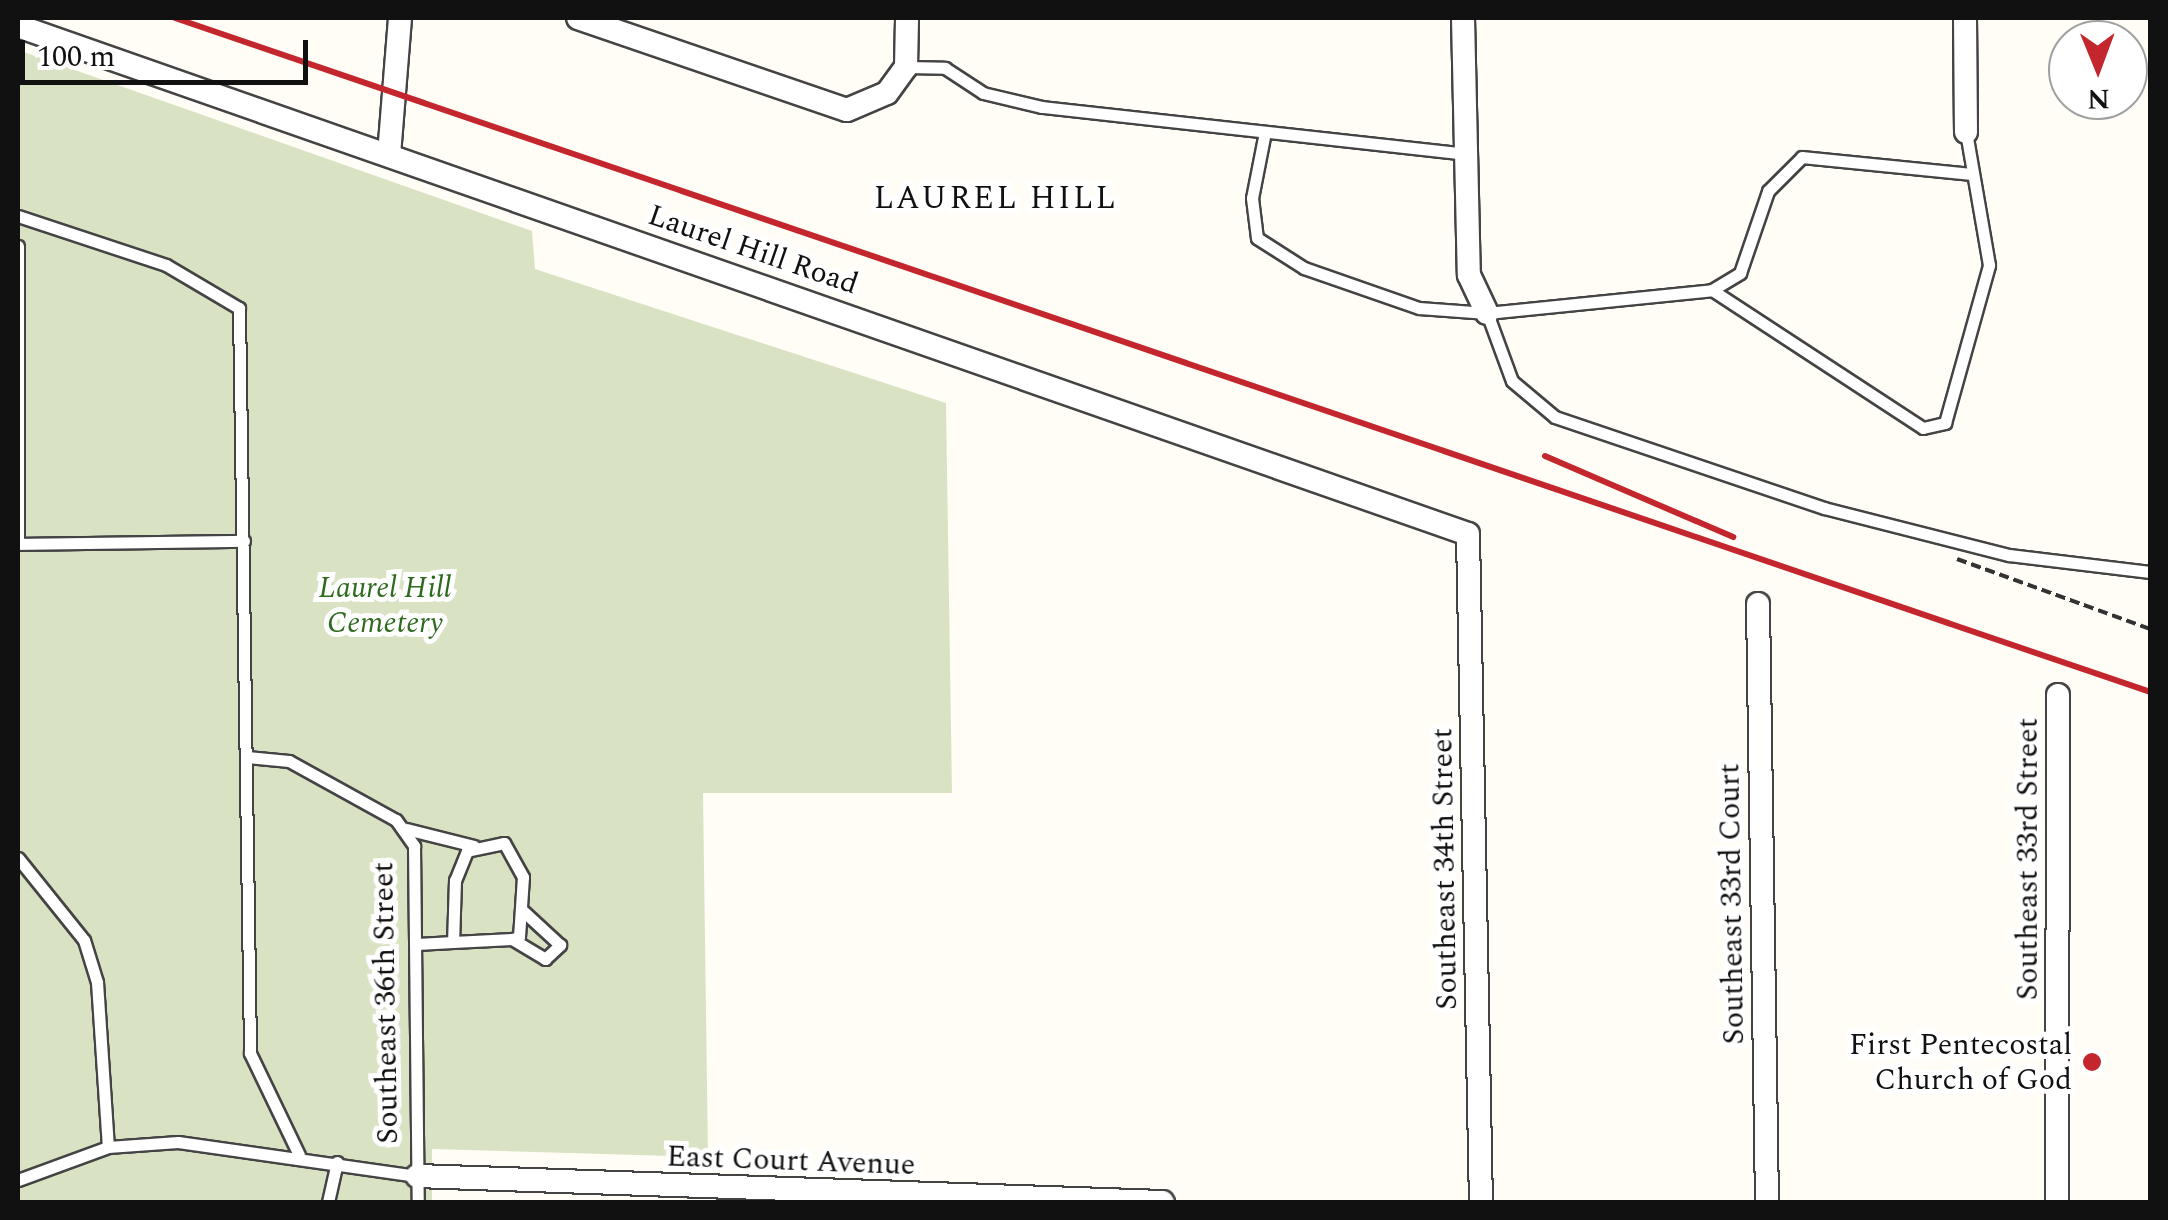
<!DOCTYPE html>
<style>
body{margin:0}
#map{position:relative;width:2168px;height:1220px;overflow:hidden;background:#fffdf5;font-family:Spectral,serif}
div>[style]{position:absolute}
.cemetery>*{inset:0;background:#d9e3c4}
.path>*{height:4px;margin-top:-2px;transform-origin:0;background:repeating-linear-gradient(90deg,#333 0 10px,transparent 0 15px)}
.roads{filter:drop-shadow(2px 0 #444) drop-shadow(-2px 0 #444) drop-shadow(0 2px #444) drop-shadow(0 -2px #444)}
.lane>*{height:11px;margin:-5.5px;padding:0 5.5px;transform-origin:5.5px;border-radius:5.5px;background:#fff}
.street>*{height:22px;margin:-11px;padding:0 11px;transform-origin:11px;border-radius:11px;background:#fff}
.rail>*{height:6px;margin:-3px;padding:0 3px;transform-origin:3px;border-radius:3px;background:#c4262e}
.dots>*{width:28px;height:28px;translate:-50% -50%;box-sizing:border-box;border:5px solid #fff;border-radius:50%}
span{translate:-50% -50%;white-space:nowrap;text-align:center;line-height:1.15;-webkit-text-stroke:10px #fff;paint-order:stroke}
.street-label{font-size:30px;color:#111}
.park-label{font-size:30px;color:#2f6b1f;font-style:italic}
.poi-label{font-size:30px;color:#111}
.right{translate:-100% -50%;text-align:right}
.neighbourhood-label{font-size:32px;color:#111;letter-spacing:2.5px}
.frame{position:absolute;inset:0;border:20px solid #111;pointer-events:none}
.north{position:absolute;left:2048px;top:20px;width:100px;height:100px;box-sizing:border-box;background:#fff;border:2px solid #a0a0a0;border-radius:50%;rotate:179deg;font-size:28px;font-weight:700;line-height:40px;text-align:center;color:#111}
.north::after{content:'';display:block;margin:auto;width:35px;height:45px;background:#c4262e;clip-path:polygon(50% 0,100% 100%,50% 72%,0 100%)}
.scale{position:absolute;left:20px;top:40px;width:288px;height:45px;box-sizing:border-box;border:5px solid #111;border-top:0;padding-left:12px;font-size:30px;line-height:35px;white-space:nowrap;color:#111;-webkit-text-stroke:8px #fff;paint-order:stroke}
</style>
<div id="map">
<div class="cemetery">
<i style="clip-path:polygon(18px 50px,532px 231px,535px 269px,946px 403px,952px 793px,703px 793px,708px 1157px,432px 1149px,432px 1202px,18px 1202px)"></i>
</div>
<div class="path">
<i style="left:1957px;top:559px;width:205px;rotate:19.9deg"></i>
</div>
<div class="roads">
<div class="lane">
<i style="left:906px;top:67px;width:39px;rotate:1deg"></i>
<i style="left:945px;top:68px;width:45px;rotate:33.3deg"></i>
<i style="left:983px;top:93px;width:61px;rotate:13.3deg"></i>
<i style="left:1042px;top:107px;width:427px;rotate:6.3deg"></i>
<i style="left:1264px;top:137px;width:62px;rotate:101.1deg"></i>
<i style="left:1252px;top:198px;width:40px;rotate:82.9deg"></i>
<i style="left:1257px;top:238px;width:56px;rotate:32.6deg"></i>
<i style="left:1304px;top:268px;width:122px;rotate:19.2deg"></i>
<i style="left:1419px;top:308px;width:68px;rotate:4.2deg"></i>
<i style="left:1487px;top:313px;width:226px;rotate:-5.8deg"></i>
<i style="left:1712px;top:290px;width:33px;rotate:-31deg"></i>
<i style="left:1740px;top:273px;width:87px;rotate:-71.1deg"></i>
<i style="left:1768px;top:191px;width:48px;rotate:-45deg"></i>
<i style="left:1802px;top:157px;width:170px;rotate:5.7deg"></i>
<i style="left:18px;top:216px;width:156px;rotate:18.3deg"></i>
<i style="left:166px;top:265px;width:85px;rotate:30.5deg"></i>
<i style="left:239px;top:308px;width:745px;rotate:89.15deg"></i>
<i style="left:250px;top:1053px;width:113px;rotate:64.3deg"></i>
<i style="left:18px;top:246px;width:298px;rotate:90deg"></i>
<i style="left:1712px;top:290px;width:252px;rotate:33.2deg"></i>
<i style="left:1923px;top:428px;width:23px;rotate:-13deg"></i>
<i style="left:1945px;top:423px;width:164px;rotate:-74.4deg"></i>
<i style="left:1989px;top:265px;width:135px;rotate:-99.8deg"></i>
<i style="left:1487px;top:313px;width:72px;rotate:69.8deg"></i>
<i style="left:1512px;top:381px;width:56px;rotate:39.9deg"></i>
<i style="left:1555px;top:417px;width:284px;rotate:18.7deg"></i>
<i style="left:1824px;top:508px;width:191px;rotate:14.3deg"></i>
<i style="left:2009px;top:555px;width:142px;rotate:6.9deg"></i>
<i style="left:18px;top:544px;width:226px;rotate:-0.8deg"></i>
<i style="left:247px;top:757px;width:42px;rotate:5.4deg"></i>
<i style="left:289px;top:761px;width:122px;rotate:28.9deg"></i>
<i style="left:396px;top:820px;width:32px;rotate:55deg"></i>
<i style="left:414px;top:846px;width:356px;rotate:89.4deg"></i>
<i style="left:406px;top:829px;width:70px;rotate:14deg"></i>
<i style="left:18px;top:858px;width:105px;rotate:51.2deg"></i>
<i style="left:84px;top:940px;width:44px;rotate:72.8deg"></i>
<i style="left:97px;top:982px;width:165px;rotate:86.2deg"></i>
<i style="left:512px;top:939px;width:39px;rotate:31deg"></i>
<i style="left:545px;top:959px;width:21px;rotate:-43deg"></i>
<i style="left:560px;top:945px;width:50px;rotate:-137.4deg"></i>
<i style="left:417px;top:944px;width:36px;rotate:-3deg"></i>
<i style="left:453px;top:942px;width:59px;rotate:-2.9deg"></i>
<i style="left:512px;top:939px;width:7px;rotate:-16deg"></i>
<i style="left:519px;top:937px;width:60px;rotate:-86.2deg"></i>
<i style="left:523px;top:877px;width:39px;rotate:-119deg"></i>
<i style="left:504px;top:843px;width:38px;rotate:168deg"></i>
<i style="left:467px;top:851px;width:31px;rotate:112deg"></i>
<i style="left:455px;top:880px;width:62px;rotate:91.8deg"></i>
<i style="left:18px;top:1180px;width:96px;rotate:-20.1deg"></i>
<i style="left:108px;top:1147px;width:70px;rotate:-4.1deg"></i>
<i style="left:178px;top:1142px;width:241px;rotate:8.1deg"></i>
<i style="left:328px;top:1202px;width:41px;rotate:-77.3deg"></i>
</div>
<div class="street">
<i style="left:578px;top:18px;width:284px;rotate:18.9deg"></i>
<i style="left:847px;top:110px;width:43px;rotate:-23deg"></i>
<i style="left:887px;top:93px;width:32px;rotate:-54deg"></i>
<i style="left:906px;top:67px;width:49px;rotate:-88.8deg"></i>
<i style="left:1463px;top:18px;width:257px;rotate:88.7deg"></i>
<i style="left:1469px;top:275px;width:42px;rotate:64.7deg"></i>
<i style="left:1965px;top:18px;width:114px;rotate:89.5deg"></i>
<i style="left:18px;top:26px;width:1536px;rotate:19.31deg"></i>
<i style="left:1468px;top:534px;width:668px;rotate:88.89deg"></i>
<i style="left:389px;top:155px;width:137px;rotate:-85.4deg"></i>
<i style="left:1758px;top:604px;width:598px;rotate:89.14deg"></i>
<i style="left:417px;top:1176px;width:746px;rotate:2deg"></i>
<i style="left:2057px;top:1202px;width:507px;rotate:-89.89deg"></i>
</div>
</div>
<div class="rail">
<i style="left:175px;top:18px;width:2087px;rotate:18.84deg"></i>
<i style="left:1545px;top:456px;width:205px;rotate:23.3deg"></i>
</div>
<div class="dots">
<i style="left:2092px;top:1062px;background:#c4262e"></i>
</div>
<div class="street-label">
<span style="left:753px;top:250px;rotate:19deg">Laurel Hill Road</span>
<span style="left:2028px;top:859px;rotate:-90deg">Southeast 33rd Street</span>
<span style="left:1445px;top:869px;rotate:-91deg">Southeast 34th Street</span>
<span style="left:1732px;top:904px;rotate:-91deg">Southeast 33rd Court</span>
<span style="left:386px;top:1003px;rotate:-91deg">Southeast 36th Street</span>
<span style="left:791px;top:1161px;rotate:2deg">East Court Avenue</span>
</div>
<div class="park-label">
<span style="left:385px;top:605px">Laurel Hill<br>Cemetery</span>
</div>
<div class="poi-label">
<span class="right" style="left:2072px;top:1062px">First Pentecostal<br>Church of God</span>
</div>
<div class="neighbourhood-label">
<span style="left:996px;top:199px">LAUREL HILL</span>
</div>
<div class="frame"></div>
<div class="north">N</div>
<div class="scale">100 m</div>
</div>
